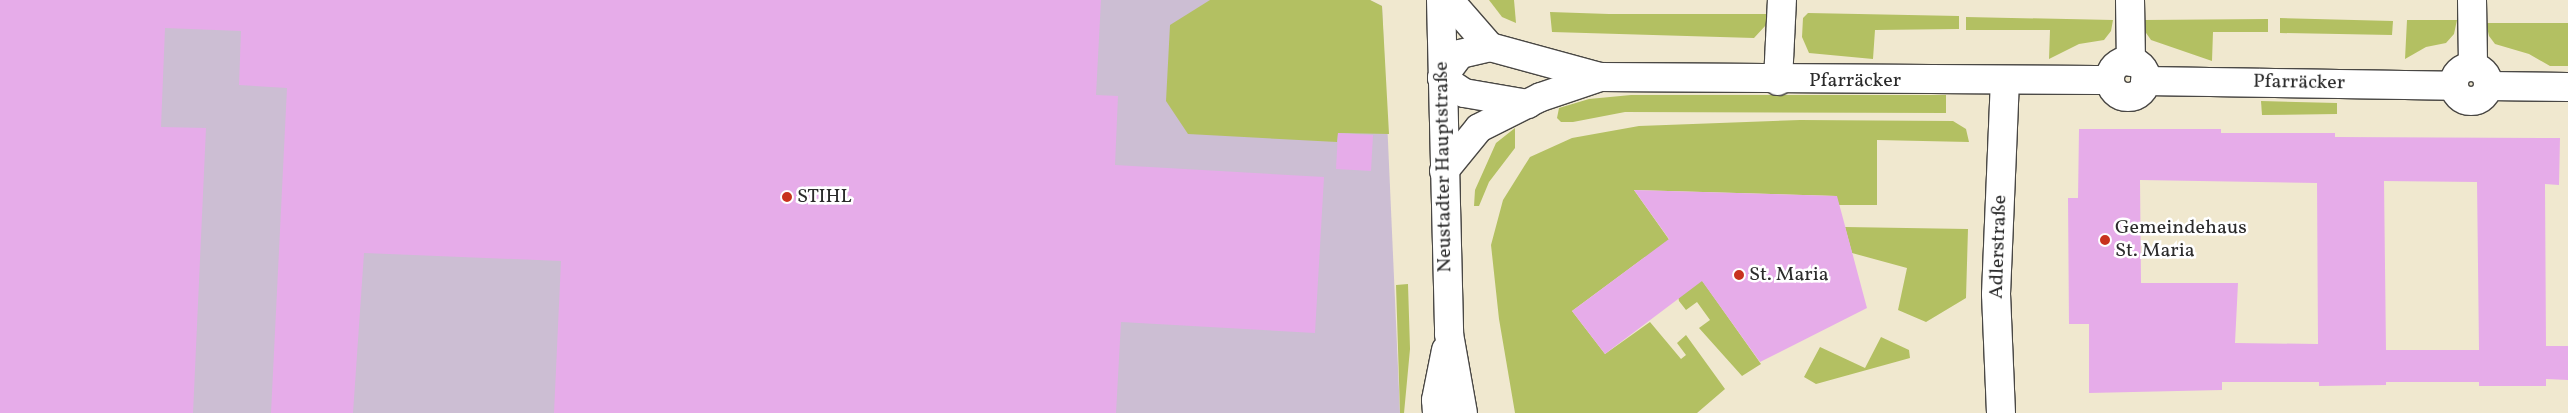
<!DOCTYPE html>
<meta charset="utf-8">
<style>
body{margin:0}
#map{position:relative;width:2568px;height:413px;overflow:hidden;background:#f0e8cf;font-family:Vollkorn,serif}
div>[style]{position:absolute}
.industrial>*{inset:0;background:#ccbed3}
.green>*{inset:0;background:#b3c062}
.building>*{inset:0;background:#e6ace9}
.roads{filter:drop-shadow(1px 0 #494744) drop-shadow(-1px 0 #494744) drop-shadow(0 1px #494744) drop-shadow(0 -1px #494744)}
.minor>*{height:28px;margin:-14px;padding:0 14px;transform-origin:14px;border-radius:14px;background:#fff}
.minor>.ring{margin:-14px;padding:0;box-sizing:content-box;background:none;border:28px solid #fff;border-radius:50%}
.dots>*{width:14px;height:14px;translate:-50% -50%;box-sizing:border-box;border:2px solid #fff;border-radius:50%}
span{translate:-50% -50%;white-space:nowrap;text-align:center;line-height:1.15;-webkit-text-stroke:5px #fff;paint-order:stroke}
.street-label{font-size:20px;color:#2b2b2b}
.poi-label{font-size:20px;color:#2b2b2b}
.left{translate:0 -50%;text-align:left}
</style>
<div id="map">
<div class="industrial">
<i style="clip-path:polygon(0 0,1370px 0,1382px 6px,1400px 413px,0 413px)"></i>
</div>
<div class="green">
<i style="clip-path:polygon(1210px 0,1370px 0,1382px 6px,1389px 134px,1338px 133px,1337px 142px,1188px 134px,1166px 101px,1170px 25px)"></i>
<i style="clip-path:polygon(1489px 0,1514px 0,1516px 23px,1502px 17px)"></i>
<i style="clip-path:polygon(1550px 12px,1609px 14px,1769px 14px,1766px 25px,1754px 38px,1552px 32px)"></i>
<i style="clip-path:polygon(1808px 13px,1959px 16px,1959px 29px,1875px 30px,1873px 59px,1809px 53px,1802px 37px,1803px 18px)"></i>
<i style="clip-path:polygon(1966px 17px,2113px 20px,2111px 31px,2104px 40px,2079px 44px,2049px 59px,2050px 30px,1966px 30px)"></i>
<i style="clip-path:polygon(2280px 18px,2393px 21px,2392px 35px,2280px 33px)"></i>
<i style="clip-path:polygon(2268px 19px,2268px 32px,2213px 32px,2212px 61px,2151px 40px,2144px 30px,2144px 20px)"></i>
<i style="clip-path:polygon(2407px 20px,2457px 20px,2454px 34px,2446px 43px,2426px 47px,2405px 59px)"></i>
<i style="clip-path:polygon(2486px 23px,2568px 23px,2568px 66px,2550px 66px,2529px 54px,2495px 44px,2489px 36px)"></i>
<i style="clip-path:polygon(1631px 95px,1946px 95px,1946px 113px,1625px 112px,1573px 122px,1561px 122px,1557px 118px,1559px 108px,1589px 99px)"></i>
<i style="clip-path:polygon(2261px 101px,2337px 103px,2337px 114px,2262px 115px)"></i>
<i style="clip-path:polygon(1800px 120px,1953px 121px,1966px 129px,1969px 142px,1877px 140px,1877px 205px,1839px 205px,1836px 196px,1634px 190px,1680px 255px,1645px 257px,1572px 311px,1605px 354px,1650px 322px,1681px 359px,1686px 355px,1677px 343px,1686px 335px,1725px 389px,1697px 413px,1515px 413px,1499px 319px,1491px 245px,1503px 200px,1530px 157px,1572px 138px,1639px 126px)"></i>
<i style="clip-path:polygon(1515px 128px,1515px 148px,1489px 182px,1479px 206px,1474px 206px,1475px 190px,1496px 143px)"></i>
<i style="clip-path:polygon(1845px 227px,1968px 229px,1966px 298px,1926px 322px,1898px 310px,1907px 268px,1852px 253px)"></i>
<i style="clip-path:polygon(1701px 279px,1761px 364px,1742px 376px,1699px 328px,1710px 320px,1697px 302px,1686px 310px,1679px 301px,1678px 296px)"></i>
<i style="clip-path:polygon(1408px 284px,1410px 349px,1404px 413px,1400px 413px,1396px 285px)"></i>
<i style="clip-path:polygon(1881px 337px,1909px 350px,1910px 358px,1816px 384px,1804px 377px,1820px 347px,1865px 368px)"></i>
</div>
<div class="building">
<i style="clip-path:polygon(0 0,1101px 0,1096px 95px,1118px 96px,1115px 165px,1324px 177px,1315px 333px,1121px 322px,1116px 413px,554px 413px,561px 261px,364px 253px,353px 413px,271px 413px,287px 88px,239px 85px,241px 31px,165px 28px,161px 127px,206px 128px,193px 413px,0 413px)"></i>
<i style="clip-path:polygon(evenodd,2079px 129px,2221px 129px,2221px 133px,2335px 133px,2335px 137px,2560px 138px,2559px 185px,2545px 184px,2546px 346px,2568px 346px,2568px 380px,2546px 379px,2546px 386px,2479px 386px,2479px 382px,2386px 382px,2386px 385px,2319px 386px,2319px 382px,2222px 382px,2222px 390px,2089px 393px,2089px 324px,2069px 324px,2068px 198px,2078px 198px,2079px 129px,2140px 180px,2317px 183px,2318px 344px,2235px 343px,2238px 283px,2141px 283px,2140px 180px,2079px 129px,2384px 181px,2477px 182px,2479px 350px,2386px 350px,2384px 181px)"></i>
<i style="clip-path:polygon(1338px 133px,1373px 135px,1371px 171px,1336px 169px)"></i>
<i style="clip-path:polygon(1634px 190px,1837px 196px,1867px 308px,1760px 362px,1702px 281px,1605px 354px,1572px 311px,1669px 239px)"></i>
</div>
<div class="roads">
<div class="minor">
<i style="left:1441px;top:0;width:334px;rotate:88.6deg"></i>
<i style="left:1449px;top:334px;width:80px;rotate:80deg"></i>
<i style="left:1449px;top:0;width:62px;rotate:48.9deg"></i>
<i style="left:2130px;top:0;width:62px;rotate:89.1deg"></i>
<i style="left:2472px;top:0;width:66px;rotate:89.1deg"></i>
<i class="ring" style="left:2110px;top:61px;width:8px;height:8px"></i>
<i class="ring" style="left:2454px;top:67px;width:6px;height:6px"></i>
<i style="left:1442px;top:78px;width:30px;rotate:-53deg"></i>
<i style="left:1460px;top:54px;width:31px;rotate:-13deg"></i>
<i style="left:1490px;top:47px;width:114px;rotate:15.3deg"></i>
<i style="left:1600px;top:77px;width:510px;rotate:0.34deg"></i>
<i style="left:1442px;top:78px;width:27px;rotate:34deg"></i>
<i style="left:1464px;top:93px;width:65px;rotate:9.8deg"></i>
<i style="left:1778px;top:81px;width:81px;rotate:-87.2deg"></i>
<i style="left:2145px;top:81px;width:308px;rotate:0.9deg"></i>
<i style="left:2488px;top:86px;width:80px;rotate:0.7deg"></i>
<i style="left:1444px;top:171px;width:55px;rotate:-50.9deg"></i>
<i style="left:1479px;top:128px;width:69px;rotate:-26.6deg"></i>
<i style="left:1541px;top:97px;width:62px;rotate:-18.7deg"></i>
<i style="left:1437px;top:413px;width:13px;rotate:-94deg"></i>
<i style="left:1436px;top:400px;width:51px;rotate:-78.7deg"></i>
<i style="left:2001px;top:413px;width:119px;rotate:-92.4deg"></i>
<i style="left:1996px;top:294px;width:213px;rotate:-87.6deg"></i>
</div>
</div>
<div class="dots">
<i style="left:787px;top:197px;background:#c8321e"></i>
<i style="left:2105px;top:240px;background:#c8321e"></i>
<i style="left:1739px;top:275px;background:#c8321e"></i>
</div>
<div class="street-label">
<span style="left:1855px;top:81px">Pfarräcker</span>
<span style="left:2299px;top:83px;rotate:1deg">Pfarräcker</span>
<span style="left:1444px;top:167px;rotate:-91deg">Neustadter Hauptstraße</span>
<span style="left:1999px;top:247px;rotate:-88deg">Adlerstraße</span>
</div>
<div class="poi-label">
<span class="left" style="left:797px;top:197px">STIHL</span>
<span class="left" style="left:2115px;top:240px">Gemeindehaus<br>St. Maria</span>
<span class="left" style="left:1749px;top:275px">St. Maria</span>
</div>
</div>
